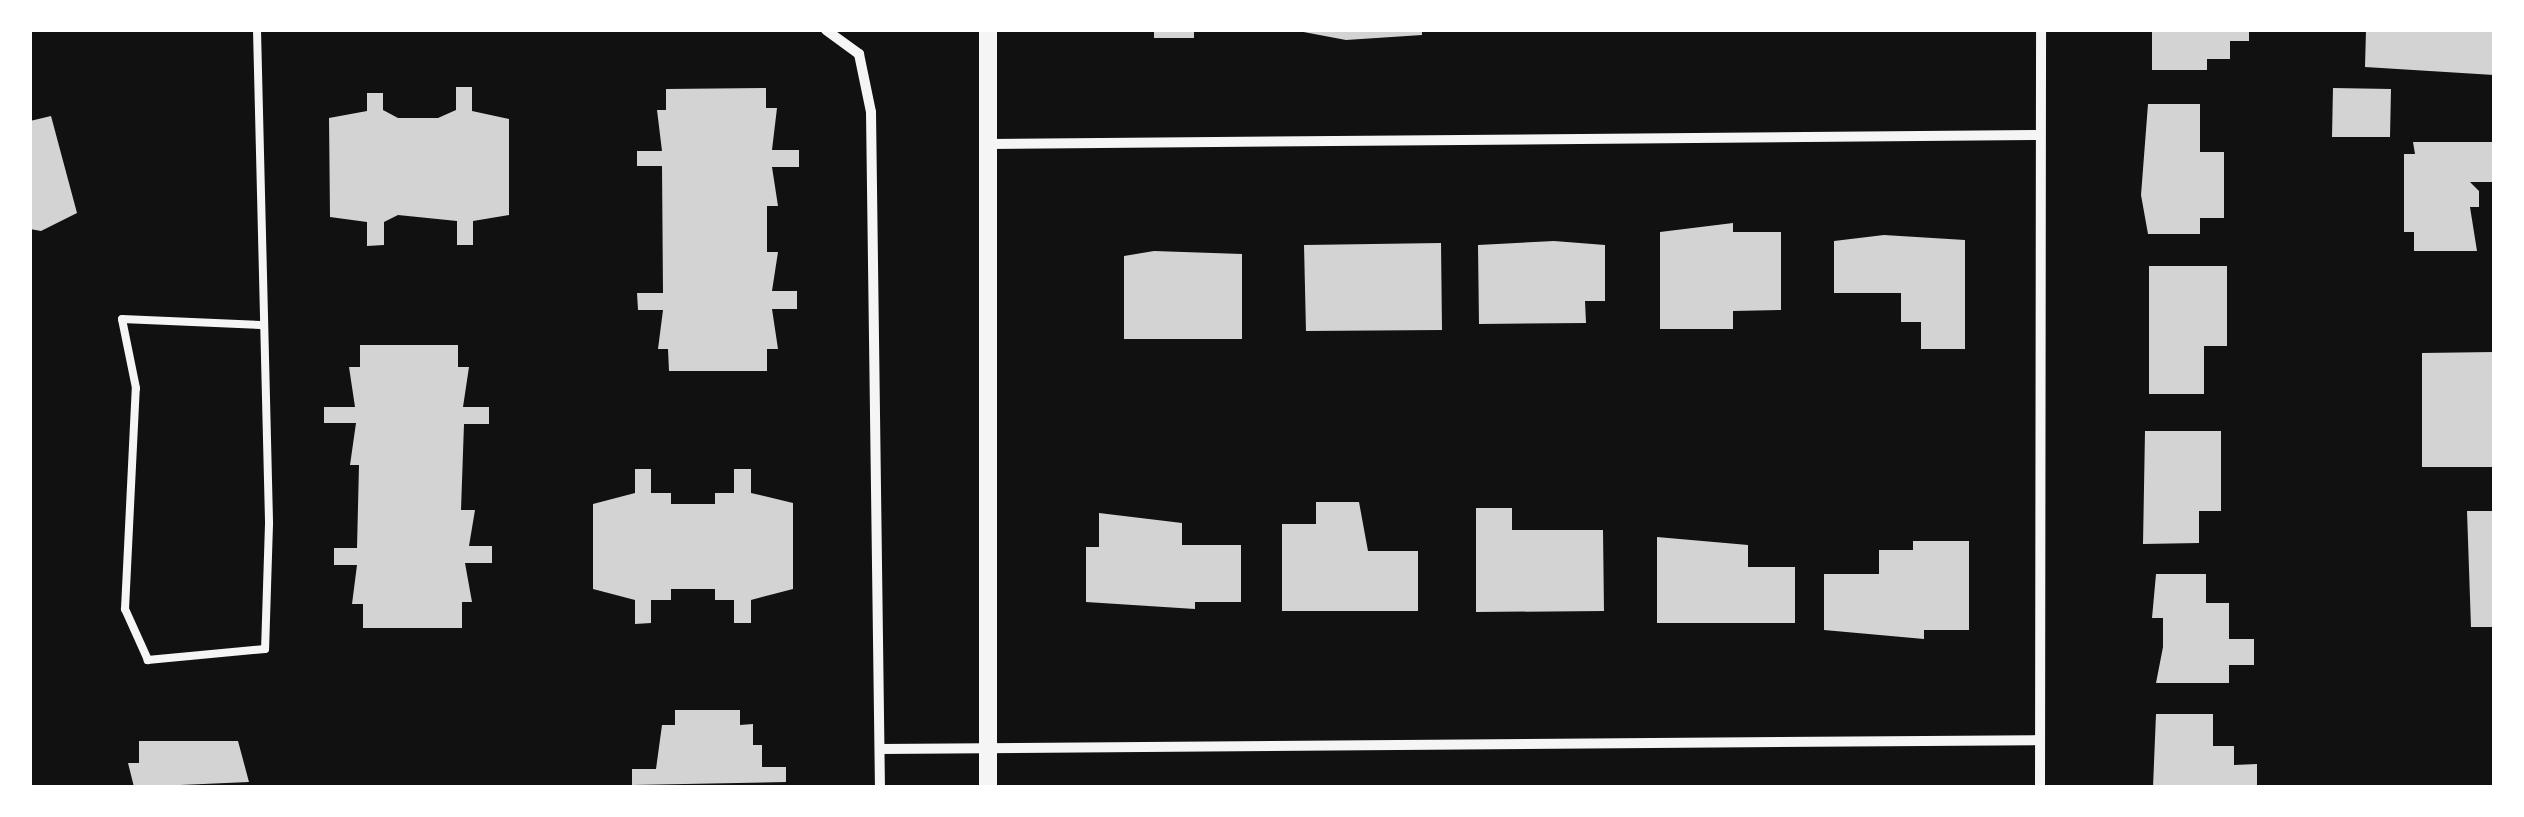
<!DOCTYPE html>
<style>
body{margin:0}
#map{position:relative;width:2524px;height:817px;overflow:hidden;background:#111;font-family:Figtree,sans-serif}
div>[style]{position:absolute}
.building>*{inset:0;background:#d3d3d3}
.service>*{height:8px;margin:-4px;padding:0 4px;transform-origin:4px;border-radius:4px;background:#f5f5f5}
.minor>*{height:10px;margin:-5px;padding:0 5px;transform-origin:5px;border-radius:5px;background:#f5f5f5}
.tertiary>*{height:18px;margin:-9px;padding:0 9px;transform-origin:9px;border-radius:9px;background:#f5f5f5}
span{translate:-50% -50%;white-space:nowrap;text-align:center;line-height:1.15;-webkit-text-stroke:10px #fff;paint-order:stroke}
.frame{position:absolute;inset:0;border:32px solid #fff;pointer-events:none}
</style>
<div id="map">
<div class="building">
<i style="clip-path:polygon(1154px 30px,1194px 30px,1194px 38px,1154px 38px)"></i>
<i style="clip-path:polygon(1293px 30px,1422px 30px,1422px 35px,1346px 40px)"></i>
<i style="clip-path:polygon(2152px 30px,2249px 30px,2249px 41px,2230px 41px,2230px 59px,2207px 59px,2207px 70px,2152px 70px)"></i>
<i style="clip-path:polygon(2366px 30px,2494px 30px,2494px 75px,2365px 67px)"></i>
<i style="clip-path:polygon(456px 87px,472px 87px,472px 111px,509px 119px,509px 215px,473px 221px,473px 245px,457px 245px,457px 221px,398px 215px,384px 222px,384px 245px,367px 246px,367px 222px,330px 217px,329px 118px,367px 111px,367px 93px,383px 93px,383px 110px,398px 118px,438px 118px,456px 110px)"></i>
<i style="clip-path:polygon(766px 88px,766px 108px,777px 108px,772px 150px,799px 150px,799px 167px,772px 167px,778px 206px,767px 206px,767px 252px,778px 252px,772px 291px,797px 291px,797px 309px,772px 309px,778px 349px,767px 349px,767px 371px,669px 371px,668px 349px,658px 349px,663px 310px,638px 310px,637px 293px,663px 293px,662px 166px,637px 166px,637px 151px,662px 151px,657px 110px,666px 110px,666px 89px)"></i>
<i style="clip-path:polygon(2333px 88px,2391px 89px,2390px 137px,2332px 137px)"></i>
<i style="clip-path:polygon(2148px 104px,2200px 104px,2200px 152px,2224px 152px,2224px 218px,2200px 218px,2200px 234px,2148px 234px,2141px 195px)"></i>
<i style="clip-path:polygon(51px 116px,77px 213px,41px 231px,30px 229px,30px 121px)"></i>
<i style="clip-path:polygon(2413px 142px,2494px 142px,2494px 182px,2470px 182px,2479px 191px,2479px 207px,2470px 207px,2477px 251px,2414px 251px,2414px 232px,2404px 232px,2404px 154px,2415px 154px)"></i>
<i style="clip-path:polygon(1733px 223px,1733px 232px,1781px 232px,1781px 310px,1733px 311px,1733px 329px,1660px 329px,1660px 232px)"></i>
<i style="clip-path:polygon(1884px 235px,1965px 240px,1965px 349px,1921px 349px,1921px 322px,1901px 322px,1901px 293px,1834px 293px,1834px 241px)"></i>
<i style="clip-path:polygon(1554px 241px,1605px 245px,1605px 301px,1585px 301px,1586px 323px,1479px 324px,1478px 245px)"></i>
<i style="clip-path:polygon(1441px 243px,1442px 330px,1306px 331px,1304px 245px)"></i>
<i style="clip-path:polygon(1154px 251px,1242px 254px,1242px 339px,1124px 339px,1124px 256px)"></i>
<i style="clip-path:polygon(2149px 266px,2227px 266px,2227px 346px,2204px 346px,2204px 394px,2149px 394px)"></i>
<i style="clip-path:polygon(360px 345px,458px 345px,458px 367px,469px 367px,463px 407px,489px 407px,489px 424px,464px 424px,461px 510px,475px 510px,469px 546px,492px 546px,492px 563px,465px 563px,472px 602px,462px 602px,462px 628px,363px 628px,363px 604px,352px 604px,357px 565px,334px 565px,334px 548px,357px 548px,359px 465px,350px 465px,356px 423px,324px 423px,324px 407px,355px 407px,349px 367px,360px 367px)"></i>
<i style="clip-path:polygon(2494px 352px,2494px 467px,2422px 467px,2422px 353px)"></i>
<i style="clip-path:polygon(2145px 431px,2221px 431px,2221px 511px,2199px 511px,2199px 543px,2143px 544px)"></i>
<i style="clip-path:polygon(635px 469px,651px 469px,651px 493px,671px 493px,671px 504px,715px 504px,715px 493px,734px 493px,734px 469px,751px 469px,751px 493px,793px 503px,793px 589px,751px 600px,751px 623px,734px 623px,734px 600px,715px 600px,715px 589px,671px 589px,671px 600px,651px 600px,651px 623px,635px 624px,635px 600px,593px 589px,593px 504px,635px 493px)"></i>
<i style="clip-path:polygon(1316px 502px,1359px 502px,1368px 551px,1418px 551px,1418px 611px,1282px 611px,1282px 524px,1316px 524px)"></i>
<i style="clip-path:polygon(1476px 508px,1512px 508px,1512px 530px,1603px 530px,1604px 611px,1476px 612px)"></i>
<i style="clip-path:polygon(2467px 511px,2494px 511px,2494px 627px,2471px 627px)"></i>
<i style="clip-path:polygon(1099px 513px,1182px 523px,1182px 545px,1241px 545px,1241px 602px,1195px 602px,1195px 609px,1086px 602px,1086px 547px,1099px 547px)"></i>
<i style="clip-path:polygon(1657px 537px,1748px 545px,1748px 567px,1795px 567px,1795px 623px,1657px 623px)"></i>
<i style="clip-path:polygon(1913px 541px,1969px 541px,1969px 630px,1924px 630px,1924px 639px,1824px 630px,1824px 574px,1879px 574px,1879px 550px,1913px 550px)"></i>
<i style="clip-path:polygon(2156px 574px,2206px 574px,2206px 603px,2229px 603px,2229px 639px,2254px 639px,2254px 665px,2229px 665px,2229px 683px,2156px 683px,2163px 647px,2163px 618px,2152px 618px)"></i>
<i style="clip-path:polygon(675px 710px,740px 710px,740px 725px,753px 724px,753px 745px,762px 745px,762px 767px,786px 767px,786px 782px,632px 785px,632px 769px,656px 769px,662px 725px,675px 725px)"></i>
<i style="clip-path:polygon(2156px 714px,2213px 714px,2213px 746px,2234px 746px,2234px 765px,2257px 764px,2257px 787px,2153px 787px)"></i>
<i style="clip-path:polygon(139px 741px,238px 741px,249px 782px,134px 787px,128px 763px,139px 763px)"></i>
</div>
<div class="service">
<i style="left:257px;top:30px;width:494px;rotate:88.6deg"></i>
<i style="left:269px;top:524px;width:125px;rotate:91.8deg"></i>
<i style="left:265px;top:649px;width:118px;rotate:174.6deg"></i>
<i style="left:148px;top:660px;width:56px;rotate:-114.3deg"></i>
<i style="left:125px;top:609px;width:221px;rotate:-87.2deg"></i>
<i style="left:136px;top:388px;width:70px;rotate:-101.5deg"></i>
<i style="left:122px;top:319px;width:139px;rotate:2.5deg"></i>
</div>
<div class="minor">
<i style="left:826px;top:30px;width:41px;rotate:36deg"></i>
<i style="left:859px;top:54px;width:59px;rotate:78.3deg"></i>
<i style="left:871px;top:112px;width:675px;rotate:89.24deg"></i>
<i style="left:988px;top:144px;width:1051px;rotate:-0.49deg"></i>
<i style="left:880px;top:749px;width:1160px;rotate:-0.44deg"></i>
<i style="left:2040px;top:787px;width:757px;rotate:-89.92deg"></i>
</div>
<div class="tertiary">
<i style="left:988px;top:787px;width:757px;rotate:-90deg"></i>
</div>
<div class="frame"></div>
</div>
